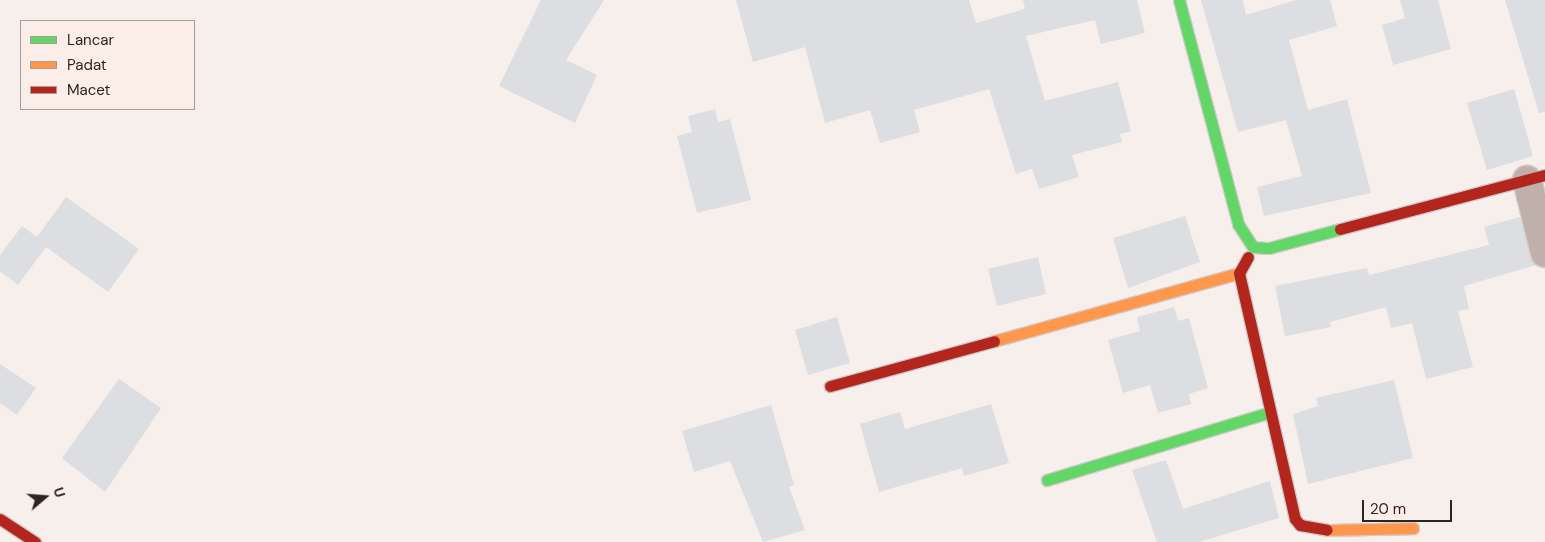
<!DOCTYPE html>
<style>
body{margin:0}
#map{position:relative;width:1545px;height:542px;overflow:hidden;background:#f7efec;font-family:"DM Sans",sans-serif}
div>[style]{position:absolute}
.building>*{inset:0;background:#dcdee1}
.roads{filter:drop-shadow(1px 0 #d2cbc8) drop-shadow(-1px 0 #d2cbc8) drop-shadow(0 1px #d2cbc8) drop-shadow(0 -1px #d2cbc8)}
.street>*{height:28px;margin:-14px;padding:0 14px;transform-origin:14px;border-radius:14px;background:#bfb0ab}
.fast>*{height:11px;margin:-5.5px;padding:0 5.5px;transform-origin:5.5px;border-radius:5.5px;background:#63d668}
.slow>*{height:11px;margin:-5.5px;padding:0 5.5px;transform-origin:5.5px;border-radius:5.5px;background:#ff974d}
.jam>*{height:11px;margin:-5.5px;padding:0 5.5px;transform-origin:5.5px;border-radius:5.5px;background:#b3261e}
span{translate:-50% -50%;white-space:nowrap;text-align:center;line-height:1.15;-webkit-text-stroke:5px #fbede8;paint-order:stroke}
.legend{position:absolute;left:20px;top:20px;width:175px;height:90px;box-sizing:border-box;background:#fbede8;border:1px solid #a99c97;margin:0;padding:6px 9px;list-style:none;font-size:15px;color:#2f231e}
.legend li{display:flex;align-items:center;gap:10px;height:25px}
.legend b{width:25px;border:1px solid #a99c97}
.north{position:absolute;left:20px;top:472px;width:50px;height:50px;-webkit-text-stroke:4px #fbede8;paint-order:stroke;rotate:72deg;font-size:14px;font-weight:700;line-height:20px;text-align:center;color:#2f231e}
.north::after{content:'';display:block;margin:auto;width:18px;height:22px;background:#2f231e;clip-path:polygon(50% 0,100% 100%,50% 72%,0 100%)}
.scale{position:absolute;left:1362px;top:500px;width:90px;height:22px;box-sizing:border-box;border:2px solid #2f231e;border-top:0;padding-left:6px;font-size:15px;line-height:18px;white-space:nowrap;color:#2f231e;-webkit-text-stroke:4px #fbede8;paint-order:stroke}
</style>
<div id="map">
<div class="building">
<i style="clip-path:polygon(541px 0,604px 0,566px 60px,597px 75px,575px 123px,499px 86px)"></i>
<i style="clip-path:polygon(736px 0,969px 0,976px 23px,1025px 9px,1023px 0,1137px 0,1145px 33px,1101px 44px,1095px 20px,1026px 36px,1045px 101px,1118px 82px,1131px 131px,1120px 134px,1122px 142px,1072px 155px,1079px 177px,1039px 189px,1032px 169px,1016px 174px,989px 89px,914px 110px,920px 132px,880px 143px,870px 110px,825px 123px,805px 47px,753px 62px)"></i>
<i style="clip-path:polygon(1201px 0,1243px 0,1246px 15px,1296px 0,1330px 0,1337px 26px,1289px 40px,1308px 110px,1347px 99px,1371px 193px,1264px 216px,1257px 187px,1302px 176px,1286px 120px,1238px 132px)"></i>
<i style="clip-path:polygon(1400px 0,1438px 0,1451px 49px,1393px 65px,1382px 25px,1405px 18px)"></i>
<i style="clip-path:polygon(1505px 0,1545px 0,1545px 112px,1539px 113px)"></i>
<i style="clip-path:polygon(1514px 89px,1533px 156px,1487px 170px,1467px 103px)"></i>
<i style="clip-path:polygon(715px 109px,718px 122px,730px 119px,751px 200px,697px 213px,677px 136px,692px 132px,688px 116px)"></i>
<i style="clip-path:polygon(66px 197px,139px 249px,108px 292px,46px 247px,18px 285px,0 271px,0 255px,22px 226px,37px 237px)"></i>
<i style="clip-path:polygon(1185px 216px,1200px 262px,1128px 288px,1113px 238px)"></i>
<i style="clip-path:polygon(1520px 217px,1536px 265px,1464px 286px,1469px 309px,1458px 311px,1473px 367px,1426px 379px,1412px 323px,1391px 328px,1386px 307px,1330px 322px,1331px 327px,1285px 336px,1275px 286px,1367px 268px,1369px 275px,1489px 245px,1484px 227px)"></i>
<i style="clip-path:polygon(1038px 257px,1046px 294px,997px 306px,988px 269px)"></i>
<i style="clip-path:polygon(1174px 307px,1178px 321px,1189px 318px,1208px 388px,1189px 394px,1191px 404px,1158px 413px,1150px 385px,1123px 393px,1108px 340px,1140px 331px,1137px 317px)"></i>
<i style="clip-path:polygon(837px 317px,850px 363px,808px 375px,795px 330px)"></i>
<i style="clip-path:polygon(0 364px,36px 388px,17px 415px,0 403px)"></i>
<i style="clip-path:polygon(119px 379px,161px 408px,105px 492px,62px 458px)"></i>
<i style="clip-path:polygon(1394px 380px,1413px 458px,1308px 484px,1293px 414px,1318px 406px,1316px 398px)"></i>
<i style="clip-path:polygon(991px 404px,1009px 463px,964px 476px,962px 468px,879px 492px,860px 424px,900px 412px,905px 429px)"></i>
<i style="clip-path:polygon(771px 405px,794px 485px,789px 487px,805px 530px,763px 542px,730px 461px,694px 472px,682px 431px)"></i>
<i style="clip-path:polygon(1166px 460px,1183px 509px,1270px 481px,1279px 518px,1199px 542px,1157px 542px,1132px 470px)"></i>
</div>
<div class="roads">
<div class="street">
<i style="left:1527px;top:180px;width:75px;rotate:76.1deg"></i>
</div>
<div class="fast">
<i style="left:1179px;top:0;width:232px;rotate:75.2deg"></i>
<i style="left:1238px;top:224px;width:27px;rotate:57deg"></i>
<i style="left:1253px;top:247px;width:16px;rotate:4deg"></i>
<i style="left:1269px;top:248px;width:73px;rotate:-15deg"></i>
<i style="left:1047px;top:480px;width:230px;rotate:-16.9deg"></i>
</div>
<div class="slow">
<i style="left:994px;top:341px;width:254px;rotate:-15.5deg"></i>
<i style="left:1327px;top:530px;width:86px;rotate:-1.3deg"></i>
</div>
<div class="jam">
<i style="left:1340px;top:229px;width:212px;rotate:-14.8deg"></i>
<i style="left:1248px;top:257px;width:18px;rotate:119deg"></i>
<i style="left:1239px;top:273px;width:252px;rotate:77.2deg"></i>
<i style="left:1295px;top:519px;width:8px;rotate:50deg"></i>
<i style="left:1300px;top:525px;width:27px;rotate:10deg"></i>
<i style="left:830px;top:386px;width:170px;rotate:-15.3deg"></i>
<i style="left:0;top:519px;width:42px;rotate:33.3deg"></i>
</div>
</div>
<ul class="legend">
<li><b style="height:6px;background:#63d668"></b>Lancar</li>
<li><b style="height:6px;background:#ff974d"></b>Padat</li>
<li><b style="height:6px;background:#b3261e"></b>Macet</li>
</ul>
<div class="north">U</div>
<div class="scale">20 m</div>
</div>
